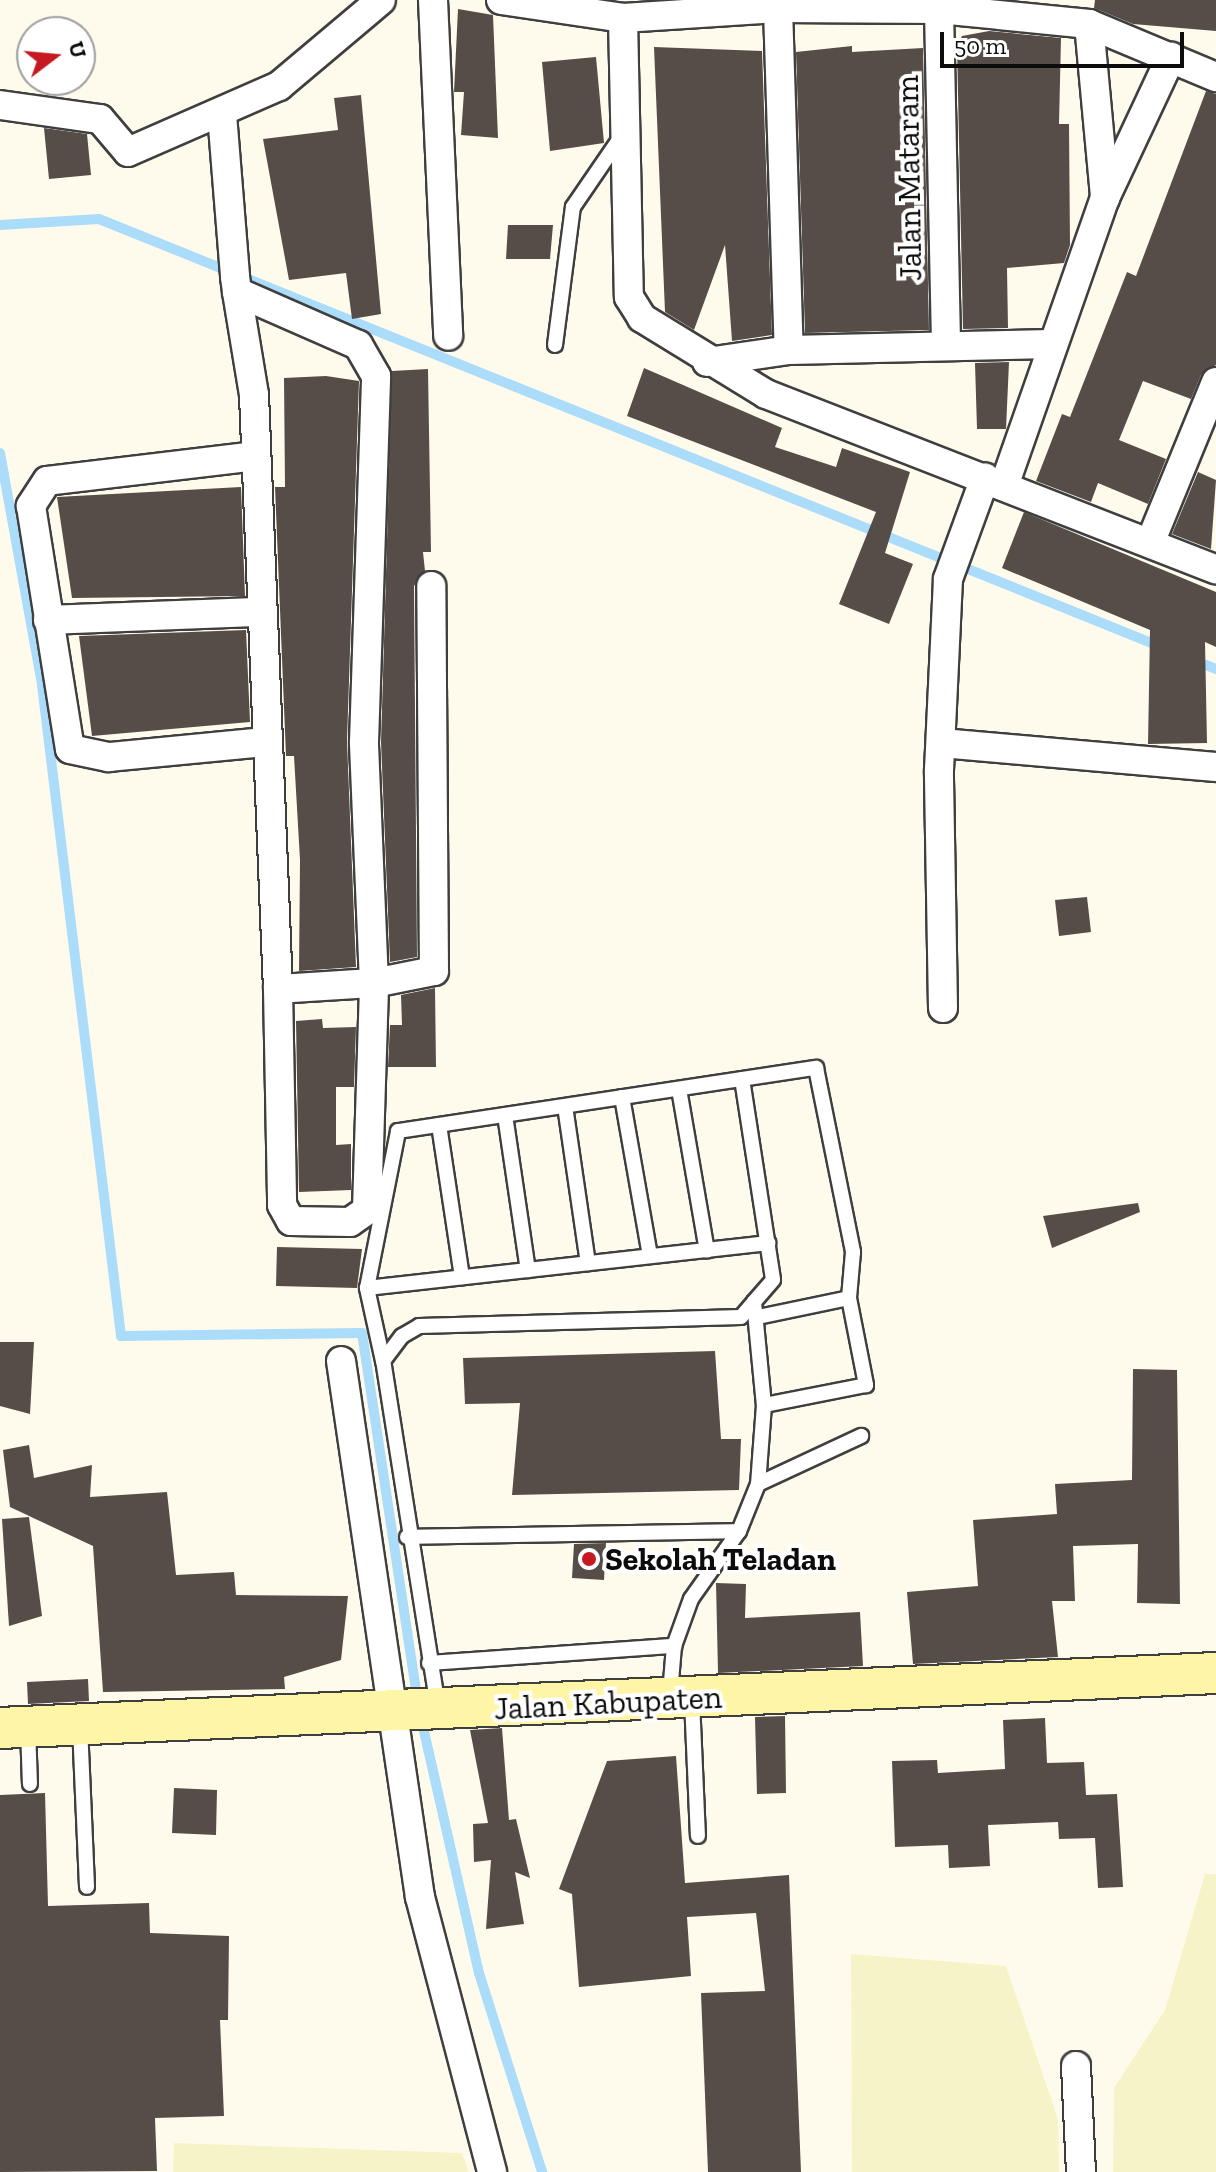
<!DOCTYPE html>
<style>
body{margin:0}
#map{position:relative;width:1216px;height:2172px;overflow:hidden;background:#fffbec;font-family:"Zilla Slab",serif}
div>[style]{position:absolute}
.farmland>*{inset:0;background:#f7f3c9}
.stream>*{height:10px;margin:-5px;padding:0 5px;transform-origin:5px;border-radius:5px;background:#abddfb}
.building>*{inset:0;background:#564d48}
.roads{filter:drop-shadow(2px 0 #3f3f3f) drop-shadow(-2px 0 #3f3f3f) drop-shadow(0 2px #3f3f3f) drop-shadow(0 -2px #3f3f3f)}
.lane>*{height:14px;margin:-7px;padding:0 7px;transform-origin:7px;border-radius:7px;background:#fff}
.street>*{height:28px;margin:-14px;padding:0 14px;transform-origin:14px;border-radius:14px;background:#fff}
.secondary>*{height:40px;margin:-20px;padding:0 20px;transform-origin:20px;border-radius:20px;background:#fff5a7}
.dots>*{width:22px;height:22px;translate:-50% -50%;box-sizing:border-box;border:4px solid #fff;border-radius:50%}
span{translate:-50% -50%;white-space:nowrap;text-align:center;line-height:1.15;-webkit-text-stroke:8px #fff;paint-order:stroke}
.street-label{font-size:32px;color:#0c0c0c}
.poi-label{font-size:32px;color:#0c0c0c;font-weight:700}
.left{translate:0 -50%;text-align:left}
.north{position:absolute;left:16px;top:16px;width:80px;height:80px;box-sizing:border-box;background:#fff;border:2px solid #9e9e9e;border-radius:50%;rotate:74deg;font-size:22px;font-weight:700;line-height:32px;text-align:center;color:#0c0c0c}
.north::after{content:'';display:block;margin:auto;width:28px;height:36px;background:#c71921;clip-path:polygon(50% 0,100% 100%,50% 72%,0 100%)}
.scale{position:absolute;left:940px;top:32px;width:244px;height:36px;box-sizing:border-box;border:4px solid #0c0c0c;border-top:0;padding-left:10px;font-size:24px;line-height:28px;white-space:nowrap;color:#0c0c0c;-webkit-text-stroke:6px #fff;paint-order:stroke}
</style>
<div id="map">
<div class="farmland">
<i style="clip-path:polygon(1205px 1874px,1216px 1874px,1216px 2172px,1113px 2172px,1114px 2088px,1165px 2010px)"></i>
<i style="clip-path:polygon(851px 1954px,1006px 1966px,1058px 2119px,1059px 2172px,852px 2172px)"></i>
<i style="clip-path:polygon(174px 2143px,462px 2153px,469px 2172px,173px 2172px)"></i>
</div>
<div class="stream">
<i style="left:0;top:225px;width:99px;rotate:-3.5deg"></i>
<i style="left:99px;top:219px;width:1143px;rotate:21.94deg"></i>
<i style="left:0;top:453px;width:236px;rotate:79.7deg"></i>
<i style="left:42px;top:685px;width:656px;rotate:83.08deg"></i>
<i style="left:121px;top:1336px;width:241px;rotate:-0.7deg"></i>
<i style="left:362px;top:1333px;width:374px;rotate:81.4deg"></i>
<i style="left:1193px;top:660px;width:25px;rotate:21deg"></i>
<i style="left:421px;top:1718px;width:262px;rotate:77.2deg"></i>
<i style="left:479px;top:1973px;width:209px;rotate:72.4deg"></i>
</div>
<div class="building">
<i style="clip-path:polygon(1095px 0,1216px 0,1216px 31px,1133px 24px,1094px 8px)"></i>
<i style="clip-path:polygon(458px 9px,493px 15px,498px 138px,461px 135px,464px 92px,454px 92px)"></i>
<i style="clip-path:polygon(989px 31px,1061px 38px,1059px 124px,1069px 124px,1070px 245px,1064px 263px,1007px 268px,1008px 328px,963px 329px,957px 46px,962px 36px)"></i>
<i style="clip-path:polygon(852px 46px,852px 52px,923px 48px,929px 330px,805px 333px,796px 52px)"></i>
<i style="clip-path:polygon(654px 47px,762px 51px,772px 335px,732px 341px,725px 245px,694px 330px,665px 312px)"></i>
<i style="clip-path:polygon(596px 57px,604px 143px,550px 151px,542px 62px)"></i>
<i style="clip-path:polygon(1206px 91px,1216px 94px,1216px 365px,1201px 375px,1191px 399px,1143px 381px,1119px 440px,1166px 459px,1148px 504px,1098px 483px,1091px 502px,1036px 481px,1062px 414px,1070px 417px,1127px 272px,1136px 276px)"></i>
<i style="clip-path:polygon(361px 95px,381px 314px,352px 319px,346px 273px,289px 280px,263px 139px,338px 130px,334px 98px)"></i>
<i style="clip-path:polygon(44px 128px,87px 134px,91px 175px,49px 179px)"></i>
<i style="clip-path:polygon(508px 225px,553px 225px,550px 259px,506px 259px)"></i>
<i style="clip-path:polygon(1009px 362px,1006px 429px,977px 429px,975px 363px)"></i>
<i style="clip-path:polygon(644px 368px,782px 428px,775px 447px,836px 467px,842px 448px,910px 472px,885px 553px,913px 564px,889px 624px,839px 604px,876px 512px,627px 416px)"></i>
<i style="clip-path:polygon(428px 369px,431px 552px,423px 552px,425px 571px,414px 586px,417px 957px,390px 962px,381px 742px,392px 371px)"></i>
<i style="clip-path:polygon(326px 376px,359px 381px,347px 741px,356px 967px,299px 971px,300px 860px,294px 756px,286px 756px,275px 487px,285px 487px,284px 378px)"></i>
<i style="clip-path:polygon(1198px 472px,1216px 480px,1211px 549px,1172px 534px)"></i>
<i style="clip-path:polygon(241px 487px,245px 596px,72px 598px,57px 497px)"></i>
<i style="clip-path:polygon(1024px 512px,1216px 592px,1216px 647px,1205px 642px,1207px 743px,1148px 744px,1150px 630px,1002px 568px)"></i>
<i style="clip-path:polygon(246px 630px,250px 722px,92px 736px,79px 636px)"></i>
<i style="clip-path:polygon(1087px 897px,1091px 932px,1059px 936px,1055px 900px)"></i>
<i style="clip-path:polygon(435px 988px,436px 1067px,388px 1067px,390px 1025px,402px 1025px,401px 995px)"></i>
<i style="clip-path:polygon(322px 1019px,323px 1028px,356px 1027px,354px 1087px,336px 1087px,336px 1145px,351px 1144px,351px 1190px,299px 1192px,296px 1021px)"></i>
<i style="clip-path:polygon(1138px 1203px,1140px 1212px,1052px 1248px,1043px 1216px)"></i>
<i style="clip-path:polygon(277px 1247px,362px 1249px,357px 1288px,276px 1286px)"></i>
<i style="clip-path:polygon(0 1342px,34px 1342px,30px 1414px,0 1406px)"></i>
<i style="clip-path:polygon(715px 1351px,721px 1439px,741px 1439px,739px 1490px,512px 1495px,520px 1403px,465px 1404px,463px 1358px)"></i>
<i style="clip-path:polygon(1133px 1369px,1177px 1370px,1180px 1604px,1137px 1603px,1138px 1544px,1073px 1546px,1075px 1601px,1052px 1601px,1058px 1657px,913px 1664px,907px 1592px,978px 1586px,973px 1520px,1057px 1514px,1055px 1484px,1132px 1480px)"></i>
<i style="clip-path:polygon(29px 1445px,34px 1478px,92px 1465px,90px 1497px,167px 1492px,176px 1575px,234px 1572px,236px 1595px,348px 1596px,341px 1660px,284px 1677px,285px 1689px,103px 1692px,93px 1546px,10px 1507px,3px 1450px)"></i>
<i style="clip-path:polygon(29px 1517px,42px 1616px,9px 1626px,2px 1519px)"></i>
<i style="clip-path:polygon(606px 1543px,604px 1580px,572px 1578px,574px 1544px)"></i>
<i style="clip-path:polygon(716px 1583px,746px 1584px,745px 1618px,860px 1612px,863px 1666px,718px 1673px)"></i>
<i style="clip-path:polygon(88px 1679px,89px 1701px,28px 1704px,27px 1682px)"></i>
<i style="clip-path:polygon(785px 1716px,786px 1793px,757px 1794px,755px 1717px)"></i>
<i style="clip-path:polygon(1045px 1718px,1047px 1763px,1084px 1762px,1086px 1795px,1117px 1794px,1123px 1887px,1098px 1888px,1095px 1838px,1059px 1839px,1058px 1822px,988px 1825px,990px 1866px,949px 1868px,948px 1845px,895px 1847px,892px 1761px,937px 1760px,938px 1773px,1005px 1769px,1003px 1720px)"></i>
<i style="clip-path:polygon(502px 1728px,509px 1820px,516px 1819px,530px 1878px,515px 1872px,524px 1924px,486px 1929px,491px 1860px,474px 1862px,473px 1824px,488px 1823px,470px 1730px)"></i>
<i style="clip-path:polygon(676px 1756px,685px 1883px,789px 1875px,801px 2172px,708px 2172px,701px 1993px,765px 1991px,756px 1913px,687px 1917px,691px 1976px,579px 1987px,572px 1894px,559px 1889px,607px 1761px)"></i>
<i style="clip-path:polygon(174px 1788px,217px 1790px,216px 1835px,172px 1833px)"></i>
<i style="clip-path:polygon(45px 1793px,48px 1906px,149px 1903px,150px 1933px,229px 1936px,228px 2020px,220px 2020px,224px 2116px,155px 2118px,157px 2171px,0 2172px,0 1795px)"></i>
</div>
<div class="roads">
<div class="lane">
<i style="left:555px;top:345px;width:139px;rotate:-82.6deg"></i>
<i style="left:573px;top:207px;width:88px;rotate:-55.6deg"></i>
<i style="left:742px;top:1079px;width:203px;rotate:81.2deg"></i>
<i style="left:773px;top:1280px;width:29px;rotate:131deg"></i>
<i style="left:679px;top:1089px;width:164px;rotate:80.2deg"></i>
<i style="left:622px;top:1097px;width:161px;rotate:80deg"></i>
<i style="left:565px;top:1106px;width:159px;rotate:81.7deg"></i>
<i style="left:505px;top:1115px;width:157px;rotate:81.6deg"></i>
<i style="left:439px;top:1125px;width:154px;rotate:81.4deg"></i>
<i style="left:367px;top:1288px;width:404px;rotate:-6.4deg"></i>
<i style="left:758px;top:1317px;width:93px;rotate:-11.8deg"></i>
<i style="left:849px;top:1298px;width:89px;rotate:78.9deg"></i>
<i style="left:866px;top:1385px;width:104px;rotate:168.9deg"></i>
<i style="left:383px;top:1361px;width:75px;rotate:-102.4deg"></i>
<i style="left:367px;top:1288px;width:160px;rotate:-78.8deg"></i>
<i style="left:398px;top:1131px;width:423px;rotate:-8.6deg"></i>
<i style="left:816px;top:1068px;width:188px;rotate:78.6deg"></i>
<i style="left:853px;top:1252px;width:46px;rotate:95deg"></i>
<i style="left:758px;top:1484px;width:114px;rotate:-25deg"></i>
<i style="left:407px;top:1537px;width:332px;rotate:-1deg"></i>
<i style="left:429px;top:1663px;width:246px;rotate:-4deg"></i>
<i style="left:692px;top:1700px;width:136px;rotate:87.5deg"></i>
<i style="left:438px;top:1707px;width:350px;rotate:-99deg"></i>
<i style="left:383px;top:1361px;width:31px;rotate:-53deg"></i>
<i style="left:402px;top:1336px;width:20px;rotate:-30deg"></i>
<i style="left:419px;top:1326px;width:322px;rotate:-1.6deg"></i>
<i style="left:741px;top:1317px;width:20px;rotate:-49deg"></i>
<i style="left:754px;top:1302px;width:103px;rotate:84.5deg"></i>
<i style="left:764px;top:1405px;width:79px;rotate:94.3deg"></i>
<i style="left:758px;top:1484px;width:51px;rotate:112deg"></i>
<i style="left:739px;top:1531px;width:83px;rotate:125.2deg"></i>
<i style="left:691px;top:1599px;width:50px;rotate:109.9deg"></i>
<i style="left:674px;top:1646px;width:48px;rotate:94.8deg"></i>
<i style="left:80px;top:1726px;width:161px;rotate:87.5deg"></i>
<i style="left:28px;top:1728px;width:56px;rotate:88deg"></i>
</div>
<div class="street">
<i style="left:433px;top:0;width:336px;rotate:87.4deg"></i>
<i style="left:501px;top:0;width:123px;rotate:8.4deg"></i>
<i style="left:623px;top:18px;width:155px;rotate:-3.7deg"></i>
<i style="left:778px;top:8px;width:161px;rotate:0.4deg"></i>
<i style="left:939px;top:9px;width:151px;rotate:5.7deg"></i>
<i style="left:1089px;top:24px;width:138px;rotate:22.7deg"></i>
<i style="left:770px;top:0;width:11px;rotate:45deg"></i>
<i style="left:778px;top:8px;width:342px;rotate:88.2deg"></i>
<i style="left:939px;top:9px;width:337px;rotate:88.8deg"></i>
<i style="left:623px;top:18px;width:279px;rotate:88.8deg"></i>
<i style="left:629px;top:297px;width:25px;rotate:58deg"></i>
<i style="left:642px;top:318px;width:145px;rotate:31.5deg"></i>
<i style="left:766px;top:394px;width:483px;rotate:21.3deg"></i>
<i style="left:1089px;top:24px;width:175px;rotate:84.7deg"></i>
<i style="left:0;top:105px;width:101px;rotate:8deg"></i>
<i style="left:100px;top:119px;width:43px;rotate:49.7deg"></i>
<i style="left:128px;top:152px;width:165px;rotate:-23.6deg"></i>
<i style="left:279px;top:86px;width:133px;rotate:-40.1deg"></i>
<i style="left:222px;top:114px;width:164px;rotate:85.4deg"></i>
<i style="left:235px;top:277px;width:15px;rotate:82deg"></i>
<i style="left:237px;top:292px;width:104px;rotate:80.6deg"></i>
<i style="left:254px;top:395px;width:594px;rotate:87.69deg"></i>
<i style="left:278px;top:989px;width:96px;rotate:-3.6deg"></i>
<i style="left:374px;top:983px;width:241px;rotate:-92.4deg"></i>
<i style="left:364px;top:742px;width:366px;rotate:-88.1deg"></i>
<i style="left:376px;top:376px;width:36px;rotate:-120deg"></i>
<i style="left:358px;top:345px;width:132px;rotate:-156.3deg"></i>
<i style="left:707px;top:362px;width:83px;rotate:-8.3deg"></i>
<i style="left:789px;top:350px;width:262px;rotate:-1.3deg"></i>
<i style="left:256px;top:456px;width:210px;rotate:173.2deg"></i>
<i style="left:47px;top:481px;width:30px;rotate:123deg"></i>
<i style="left:31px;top:506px;width:246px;rotate:80.9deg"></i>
<i style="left:70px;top:749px;width:40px;rotate:12deg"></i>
<i style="left:109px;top:757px;width:158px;rotate:-5.5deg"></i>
<i style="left:1004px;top:486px;width:305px;rotate:-70.7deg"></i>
<i style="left:1105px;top:198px;width:156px;rotate:-64.9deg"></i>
<i style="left:1150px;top:543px;width:174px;rotate:-67.7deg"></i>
<i style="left:48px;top:620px;width:213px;rotate:-2.2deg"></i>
<i style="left:941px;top:743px;width:276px;rotate:5deg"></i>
<i style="left:278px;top:989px;width:216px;rotate:88.9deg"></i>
<i style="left:282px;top:1205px;width:18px;rotate:61deg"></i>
<i style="left:291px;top:1221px;width:59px;rotate:1deg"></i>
<i style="left:350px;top:1222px;width:21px;rotate:-35deg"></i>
<i style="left:367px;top:1210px;width:227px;rotate:-88.2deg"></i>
<i style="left:374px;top:983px;width:61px;rotate:-11.3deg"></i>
<i style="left:434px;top:971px;width:385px;rotate:-90.4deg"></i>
<i style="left:943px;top:1008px;width:238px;rotate:-91deg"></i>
<i style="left:939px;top:770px;width:191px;rotate:-87.3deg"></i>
<i style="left:948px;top:579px;width:108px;rotate:-69.9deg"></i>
<i style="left:341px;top:1361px;width:542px;rotate:81.62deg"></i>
<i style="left:420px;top:1897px;width:284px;rotate:75.3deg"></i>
<i style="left:1076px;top:2066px;width:106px;rotate:87.3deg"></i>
</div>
<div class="secondary">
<i style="left:0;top:1728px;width:1217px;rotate:-2.59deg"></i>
</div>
</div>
<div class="dots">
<i style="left:589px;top:1559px;background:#c71921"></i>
</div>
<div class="street-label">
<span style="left:909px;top:178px;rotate:-91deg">Jalan Mataram</span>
<span style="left:608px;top:1703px;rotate:-3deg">Jalan Kabupaten</span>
</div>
<div class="poi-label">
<span class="left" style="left:605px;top:1559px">Sekolah Teladan</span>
</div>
<div class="north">U</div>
<div class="scale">50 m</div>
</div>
